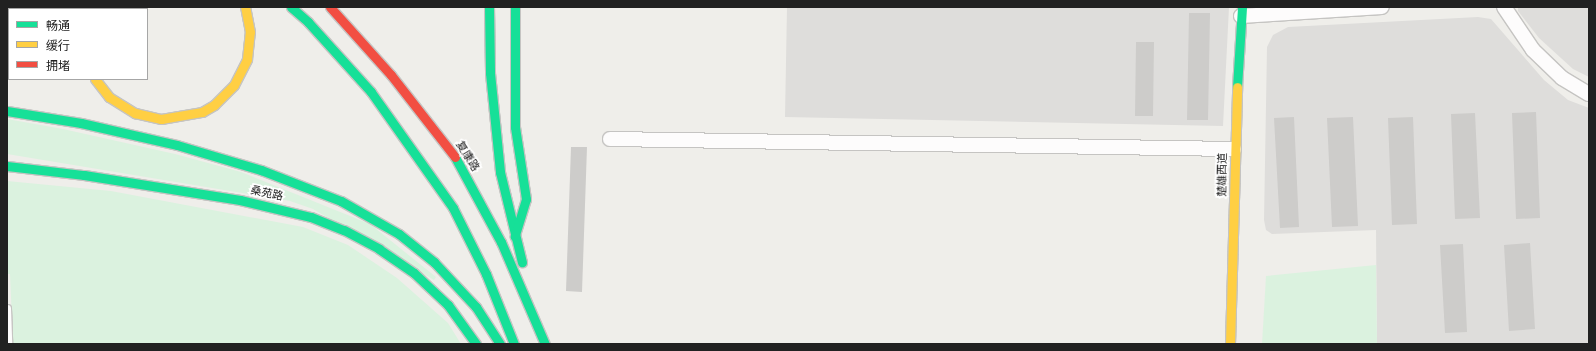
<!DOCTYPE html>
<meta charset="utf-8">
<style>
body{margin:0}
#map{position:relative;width:1596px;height:351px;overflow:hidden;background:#efeeea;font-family:"PT Sans Narrow","Noto Sans SC",sans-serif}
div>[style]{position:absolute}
.residential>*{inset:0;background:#dedddb}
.park>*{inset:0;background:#dbf2df}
.building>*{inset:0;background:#cdccca}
.roads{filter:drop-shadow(1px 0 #c5c4c2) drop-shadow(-1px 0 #c5c4c2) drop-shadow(0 1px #c5c4c2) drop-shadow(0 -1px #c5c4c2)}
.lane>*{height:7px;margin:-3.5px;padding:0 3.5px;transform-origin:3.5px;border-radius:3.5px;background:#fdfcfc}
.street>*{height:14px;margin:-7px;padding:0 7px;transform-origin:7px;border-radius:7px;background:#fdfcfc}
.fast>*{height:9px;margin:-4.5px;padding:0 4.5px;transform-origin:4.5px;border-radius:4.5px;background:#16e098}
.slow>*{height:9px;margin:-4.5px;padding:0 4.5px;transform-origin:4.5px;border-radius:4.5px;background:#ffcf43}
.jam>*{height:9px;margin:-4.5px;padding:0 4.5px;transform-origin:4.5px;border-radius:4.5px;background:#f24e42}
span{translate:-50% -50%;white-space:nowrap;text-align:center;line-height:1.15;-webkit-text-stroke:3.5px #fff;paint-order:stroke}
.street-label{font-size:11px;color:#212121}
.frame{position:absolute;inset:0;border:8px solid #212121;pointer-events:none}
.legend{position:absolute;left:8px;top:8px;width:140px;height:72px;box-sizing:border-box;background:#fff;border:1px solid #a6a6a6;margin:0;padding:5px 7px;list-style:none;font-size:12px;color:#212121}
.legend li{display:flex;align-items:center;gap:8px;height:20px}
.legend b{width:20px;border:1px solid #a6a6a6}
</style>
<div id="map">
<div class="residential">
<i style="clip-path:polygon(787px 7px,1229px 7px,1223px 126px,785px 117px)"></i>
<i style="clip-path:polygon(1518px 7px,1589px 7px,1589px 77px,1573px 69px,1539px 38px,1518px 11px)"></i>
<i style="clip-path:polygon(1478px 17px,1491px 19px,1544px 80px,1568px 100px,1589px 108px,1589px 344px,1377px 344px,1376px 230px,1272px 234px,1266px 230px,1264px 220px,1267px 47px,1273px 35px,1288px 27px)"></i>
</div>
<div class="park">
<i style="clip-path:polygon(7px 119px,63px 129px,175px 154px,241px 172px,370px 224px,436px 277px,434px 280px,313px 209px,290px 201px,7px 154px)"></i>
<i style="clip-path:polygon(7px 181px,111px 191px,303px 227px,348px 245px,397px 278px,448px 323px,461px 344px,13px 344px,10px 274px,7px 274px)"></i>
<i style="clip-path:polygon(1376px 265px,1377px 344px,1262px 344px,1266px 276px)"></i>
</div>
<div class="building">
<i style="clip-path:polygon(1189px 13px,1210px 13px,1208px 120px,1187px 120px)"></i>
<i style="clip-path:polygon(1136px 42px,1154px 42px,1153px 116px,1135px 116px)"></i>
<i style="clip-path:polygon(1536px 112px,1540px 218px,1516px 219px,1512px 113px)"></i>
<i style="clip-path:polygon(1475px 113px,1480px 218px,1455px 219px,1451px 114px)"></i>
<i style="clip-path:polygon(1294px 117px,1299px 227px,1280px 228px,1274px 118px)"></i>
<i style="clip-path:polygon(1353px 117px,1358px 226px,1332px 227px,1327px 118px)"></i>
<i style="clip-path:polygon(1413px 117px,1417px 224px,1392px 225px,1388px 118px)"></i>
<i style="clip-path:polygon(571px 147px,587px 147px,582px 292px,566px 291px)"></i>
<i style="clip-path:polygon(1530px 243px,1535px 329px,1509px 331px,1504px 245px)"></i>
<i style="clip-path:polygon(1463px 244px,1467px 332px,1445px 333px,1440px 245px)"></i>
</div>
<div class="roads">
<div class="lane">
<i style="left:7px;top:308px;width:36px;rotate:88deg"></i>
</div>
<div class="street">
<i style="left:1504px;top:7px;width:52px;rotate:56deg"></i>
<i style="left:1533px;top:50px;width:40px;rotate:44deg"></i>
<i style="left:1562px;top:78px;width:31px;rotate:31deg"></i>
<i style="left:1241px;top:16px;width:141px;rotate:-3.7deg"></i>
<i style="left:610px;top:139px;width:624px;rotate:0.92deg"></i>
</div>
<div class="fast">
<i style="left:87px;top:7px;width:2px;rotate:90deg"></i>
<i style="left:291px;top:7px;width:23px;rotate:41deg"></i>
<i style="left:308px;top:22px;width:94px;rotate:48deg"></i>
<i style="left:371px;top:92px;width:142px;rotate:54.7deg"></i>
<i style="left:453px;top:208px;width:74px;rotate:63.4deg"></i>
<i style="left:486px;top:274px;width:75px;rotate:68.2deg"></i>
<i style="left:489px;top:7px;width:66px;rotate:89.1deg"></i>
<i style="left:490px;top:73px;width:100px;rotate:84.2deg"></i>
<i style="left:500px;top:172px;width:93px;rotate:76.3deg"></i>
<i style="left:515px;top:7px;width:120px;rotate:90deg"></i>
<i style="left:515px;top:127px;width:73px;rotate:81.3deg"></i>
<i style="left:526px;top:199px;width:39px;rotate:107deg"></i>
<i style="left:1237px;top:87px;width:80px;rotate:-86.4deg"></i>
<i style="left:7px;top:111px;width:75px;rotate:9.2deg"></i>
<i style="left:81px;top:123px;width:98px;rotate:12.9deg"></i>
<i style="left:177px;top:145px;width:88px;rotate:16.6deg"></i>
<i style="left:261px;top:170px;width:86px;rotate:21.2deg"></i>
<i style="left:341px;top:201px;width:67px;rotate:29.6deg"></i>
<i style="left:399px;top:234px;width:45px;rotate:38.7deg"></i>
<i style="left:434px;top:262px;width:62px;rotate:47deg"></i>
<i style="left:476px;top:307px;width:44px;rotate:57deg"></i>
<i style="left:455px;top:157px;width:97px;rotate:61.6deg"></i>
<i style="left:501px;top:242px;width:111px;rotate:66.7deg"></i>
<i style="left:7px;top:166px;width:78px;rotate:6.7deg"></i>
<i style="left:84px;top:175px;width:158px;rotate:9.1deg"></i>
<i style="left:240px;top:200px;width:73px;rotate:13.5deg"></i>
<i style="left:311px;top:217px;width:35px;rotate:22deg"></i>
<i style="left:344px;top:230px;width:40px;rotate:28deg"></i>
<i style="left:379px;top:249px;width:42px;rotate:34.4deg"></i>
<i style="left:414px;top:273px;width:47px;rotate:43.3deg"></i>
<i style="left:448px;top:305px;width:48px;rotate:54.3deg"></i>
</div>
<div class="slow">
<i style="left:95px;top:79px;width:23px;rotate:52deg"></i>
<i style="left:109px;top:97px;width:31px;rotate:32deg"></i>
<i style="left:135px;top:113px;width:27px;rotate:13deg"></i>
<i style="left:161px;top:119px;width:42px;rotate:-9.7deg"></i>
<i style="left:202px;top:112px;width:14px;rotate:-30deg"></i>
<i style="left:214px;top:105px;width:28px;rotate:-45deg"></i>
<i style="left:234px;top:85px;width:29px;rotate:-63deg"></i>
<i style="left:247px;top:59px;width:27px;rotate:-84deg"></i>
<i style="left:250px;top:32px;width:25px;rotate:-101deg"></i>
<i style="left:1230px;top:344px;width:257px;rotate:-88.4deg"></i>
</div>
<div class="jam">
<i style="left:330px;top:7px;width:91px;rotate:48.1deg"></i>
<i style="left:391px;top:75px;width:104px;rotate:52deg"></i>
</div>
</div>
<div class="street-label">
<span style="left:468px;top:156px;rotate:58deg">复康路</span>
<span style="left:1222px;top:175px;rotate:-89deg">楚雄西道</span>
<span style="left:267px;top:193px;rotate:12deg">桑苑路</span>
</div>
<div class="frame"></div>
<ul class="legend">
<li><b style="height:5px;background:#16e098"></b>畅通</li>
<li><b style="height:5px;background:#ffcf43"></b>缓行</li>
<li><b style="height:5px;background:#f24e42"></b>拥堵</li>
</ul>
</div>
